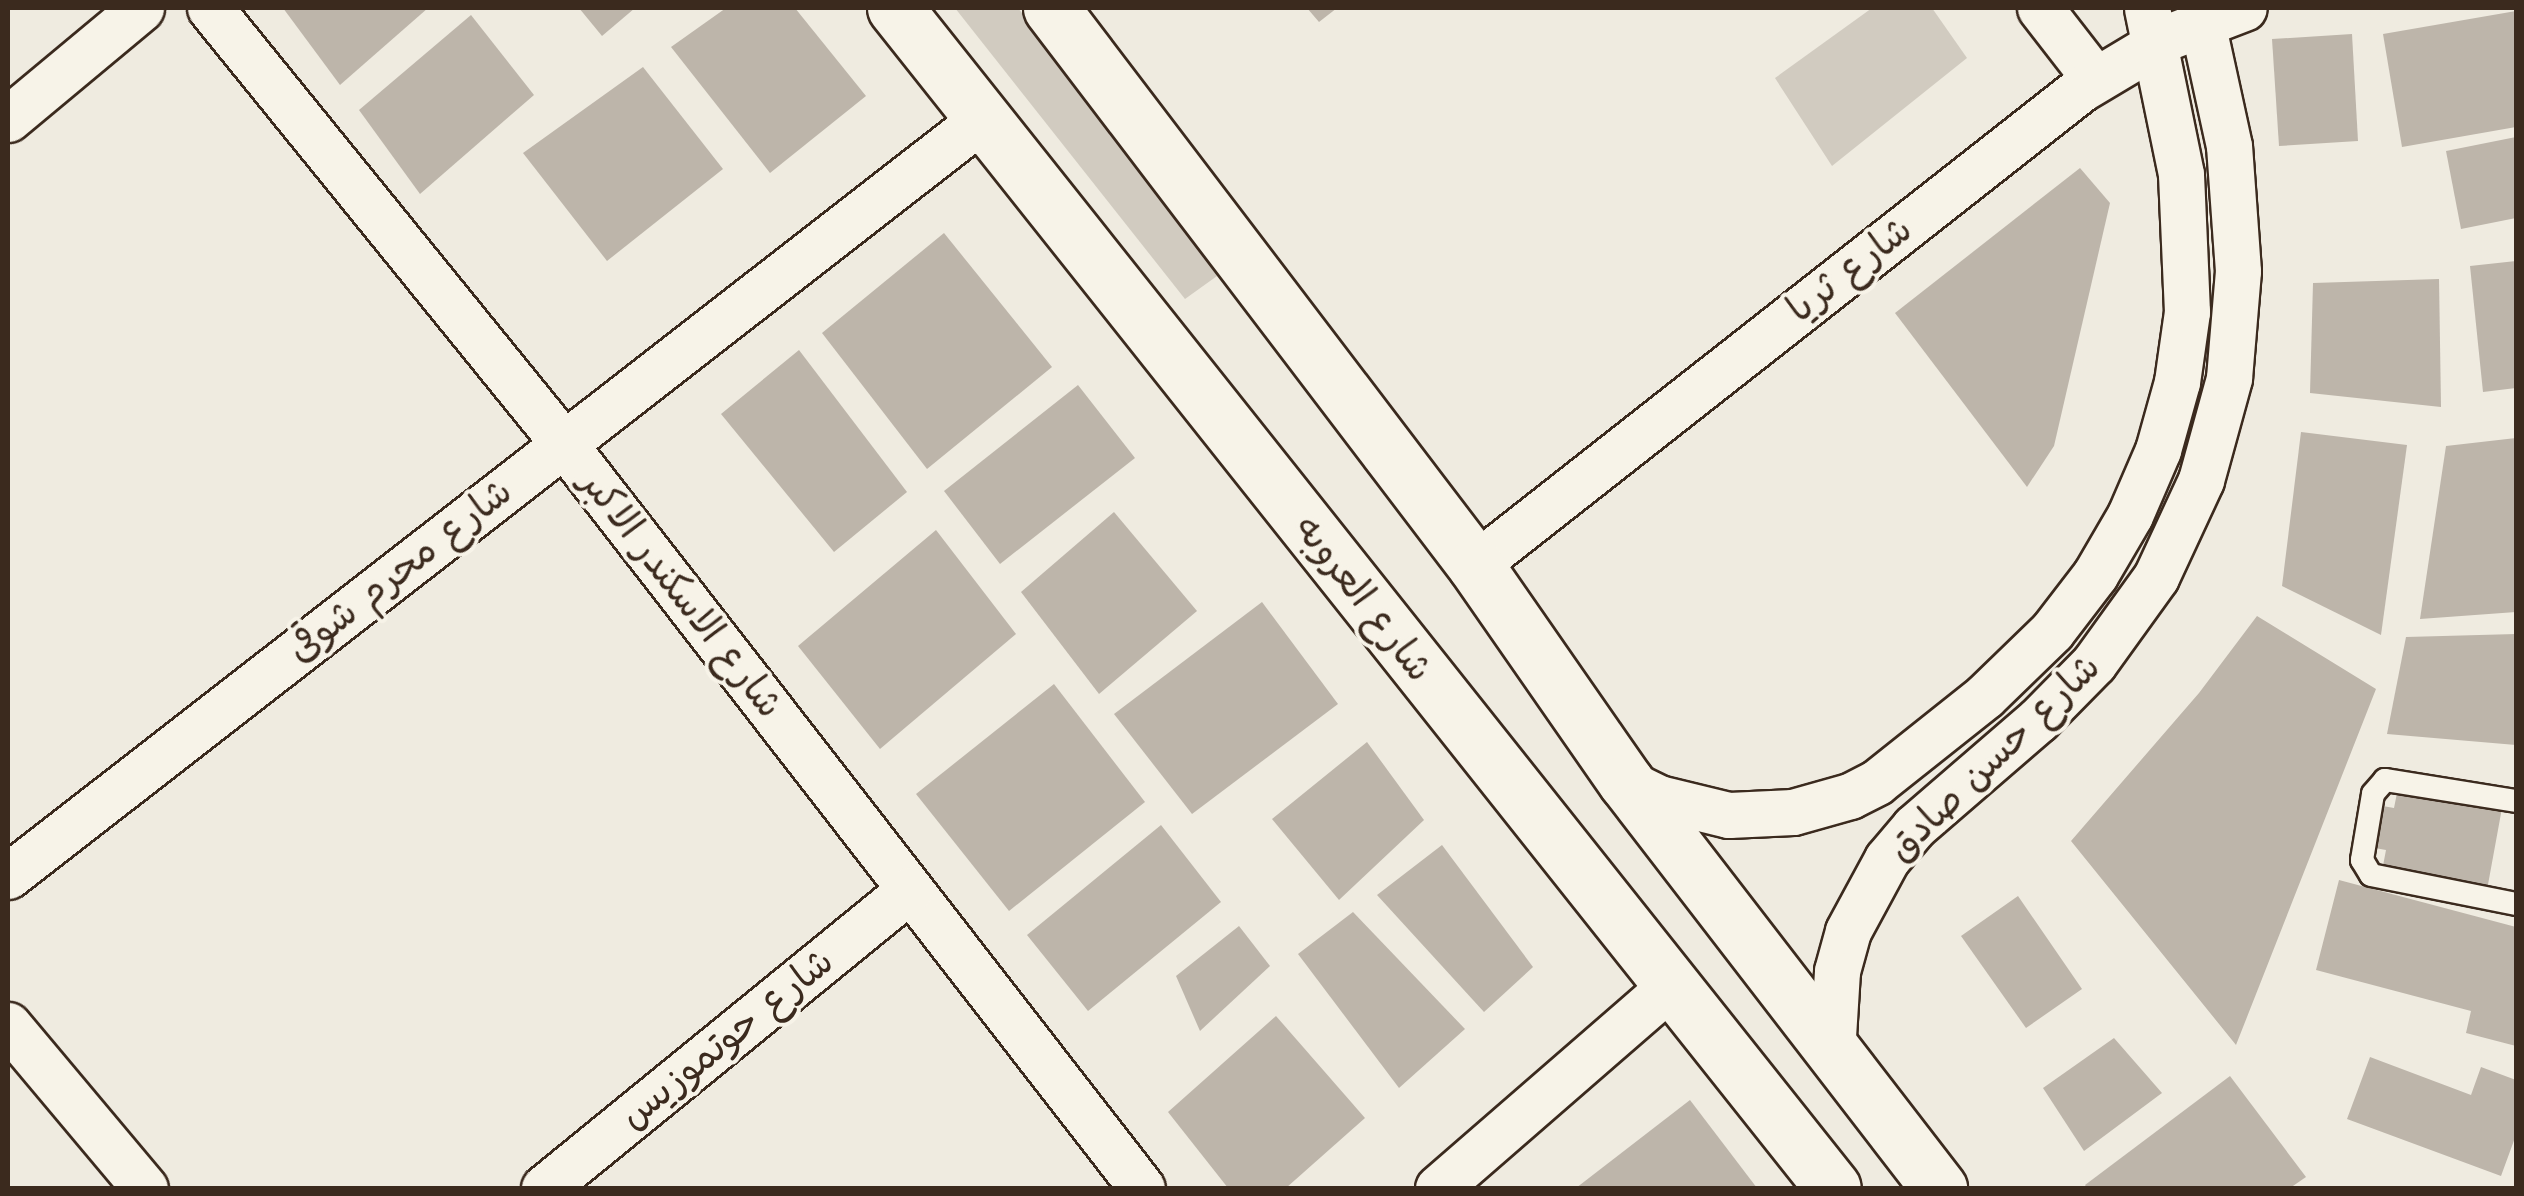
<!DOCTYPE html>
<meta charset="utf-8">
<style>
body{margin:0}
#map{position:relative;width:2524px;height:1196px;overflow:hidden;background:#efebe0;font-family:"Comic Neue","Playpen Sans Arabic",sans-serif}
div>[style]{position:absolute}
.green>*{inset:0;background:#d1cbc0}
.building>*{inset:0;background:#bdb5aa}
.roads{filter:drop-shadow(2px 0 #3b2a1e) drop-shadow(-2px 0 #3b2a1e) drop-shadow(0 2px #3b2a1e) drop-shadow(0 -2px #3b2a1e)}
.service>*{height:22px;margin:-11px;padding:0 11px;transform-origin:11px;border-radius:11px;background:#f7f3e8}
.minor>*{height:45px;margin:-22.5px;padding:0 22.5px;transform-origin:22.5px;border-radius:22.5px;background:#f7f3e8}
.trunk>*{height:55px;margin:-27.5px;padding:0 27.5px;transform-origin:27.5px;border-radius:27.5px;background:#f7f3e8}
span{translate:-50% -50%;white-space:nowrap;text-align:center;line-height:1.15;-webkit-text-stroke:8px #f7f3e8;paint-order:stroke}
.street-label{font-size:38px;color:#3b2a1e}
.frame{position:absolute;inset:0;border:10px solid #3b2a1e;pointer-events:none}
</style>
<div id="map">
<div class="green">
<i style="clip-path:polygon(955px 8px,1018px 8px,1224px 271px,1185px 299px)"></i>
<i style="clip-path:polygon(1872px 8px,1932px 8px,1967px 58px,1832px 166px,1775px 78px)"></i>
</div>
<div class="building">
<i style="clip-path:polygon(283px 8px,428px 8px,340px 85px)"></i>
<i style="clip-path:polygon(579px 8px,635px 8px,602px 36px)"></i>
<i style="clip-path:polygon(726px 8px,795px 8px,866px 96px,770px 173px,671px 47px)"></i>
<i style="clip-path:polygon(1307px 8px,1337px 8px,1319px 22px)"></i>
<i style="clip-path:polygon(2516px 11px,2516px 127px,2402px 147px,2383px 34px)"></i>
<i style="clip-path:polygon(471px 15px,534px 95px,420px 194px,359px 110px)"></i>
<i style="clip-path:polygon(2352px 34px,2358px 141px,2279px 146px,2272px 39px)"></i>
<i style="clip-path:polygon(643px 67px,723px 169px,607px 261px,523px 153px)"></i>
<i style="clip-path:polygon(2516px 137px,2516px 218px,2461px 229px,2446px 151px)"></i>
<i style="clip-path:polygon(2080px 168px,2110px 203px,2054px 446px,2027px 487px,1895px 313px)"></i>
<i style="clip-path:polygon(944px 233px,1052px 367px,927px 469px,822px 333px)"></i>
<i style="clip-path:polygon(2516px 261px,2516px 388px,2483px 392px,2470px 266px)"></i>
<i style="clip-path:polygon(2439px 279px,2441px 407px,2310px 393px,2313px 283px)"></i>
<i style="clip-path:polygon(799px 350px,907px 492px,834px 552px,721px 414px)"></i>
<i style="clip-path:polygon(1078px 385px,1135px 458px,1000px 564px,944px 491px)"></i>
<i style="clip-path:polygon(2301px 432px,2407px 445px,2381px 635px,2282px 586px)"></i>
<i style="clip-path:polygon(2516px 438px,2516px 612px,2420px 619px,2446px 446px)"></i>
<i style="clip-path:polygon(1114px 512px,1197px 611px,1099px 694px,1021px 592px)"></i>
<i style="clip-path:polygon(936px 530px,1016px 634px,880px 749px,798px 646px)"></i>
<i style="clip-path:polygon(1262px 602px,1338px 704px,1192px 814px,1114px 714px)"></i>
<i style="clip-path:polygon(2257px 616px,2376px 689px,2236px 1045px,2071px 841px,2199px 693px)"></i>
<i style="clip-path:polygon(2516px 634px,2516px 745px,2387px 734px,2406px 637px)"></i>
<i style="clip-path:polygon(1054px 684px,1145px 802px,1009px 911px,916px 794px)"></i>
<i style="clip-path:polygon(1367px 742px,1424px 820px,1339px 900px,1272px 819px)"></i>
<i style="clip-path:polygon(2398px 788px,2502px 808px,2487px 890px,2382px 871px,2386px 850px,2369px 847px,2377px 805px,2394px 808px)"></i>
<i style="clip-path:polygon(1161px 825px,1221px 902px,1088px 1011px,1027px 935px)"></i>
<i style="clip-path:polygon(1442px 845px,1533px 967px,1484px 1012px,1377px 895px)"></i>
<i style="clip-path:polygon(2339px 880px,2516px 927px,2516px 1046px,2466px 1033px,2471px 1011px,2316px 970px)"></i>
<i style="clip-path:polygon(2018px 896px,2082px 989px,2026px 1028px,1961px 936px)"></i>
<i style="clip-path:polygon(1353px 912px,1465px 1029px,1399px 1088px,1298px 954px)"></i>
<i style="clip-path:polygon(1239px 926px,1270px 966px,1200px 1031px,1176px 976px)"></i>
<i style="clip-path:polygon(1276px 1016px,1365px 1118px,1286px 1188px,1228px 1188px,1168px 1112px)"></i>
<i style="clip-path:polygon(2114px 1038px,2162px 1093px,2084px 1151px,2043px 1088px)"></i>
<i style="clip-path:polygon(2370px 1057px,2471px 1095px,2481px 1067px,2516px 1080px,2516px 1135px,2501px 1176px,2347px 1119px)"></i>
<i style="clip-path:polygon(2230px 1076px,2306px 1177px,2290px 1188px,2087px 1188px,2085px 1185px)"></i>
<i style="clip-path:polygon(1690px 1100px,1757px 1188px,1576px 1188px)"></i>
</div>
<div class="roads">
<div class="service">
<i style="left:2516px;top:801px;width:133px;rotate:-170.9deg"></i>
<i style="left:2385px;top:780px;width:18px;rotate:131deg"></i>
<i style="left:2373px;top:794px;width:67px;rotate:99.5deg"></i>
<i style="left:2362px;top:860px;width:17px;rotate:59deg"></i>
<i style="left:2371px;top:875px;width:148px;rotate:11.3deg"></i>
</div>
<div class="minor">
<i style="left:210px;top:8px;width:562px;rotate:50.93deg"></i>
<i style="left:564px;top:444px;width:942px;rotate:52.16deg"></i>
<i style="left:2040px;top:8px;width:90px;rotate:52.2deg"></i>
<i style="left:8px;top:119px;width:173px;rotate:-39.8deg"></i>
<i style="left:1475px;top:565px;width:771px;rotate:-38.15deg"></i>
<i style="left:2081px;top:89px;width:101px;rotate:-30.9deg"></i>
<i style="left:2168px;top:37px;width:81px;rotate:-20.9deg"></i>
<i style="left:1626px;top:782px;width:37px;rotate:26deg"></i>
<i style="left:1659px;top:798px;width:72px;rotate:13.7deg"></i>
<i style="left:1729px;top:815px;width:64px;rotate:-2.7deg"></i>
<i style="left:1793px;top:812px;width:59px;rotate:-15.7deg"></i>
<i style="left:1850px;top:796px;width:30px;rotate:-27deg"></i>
<i style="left:1877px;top:782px;width:138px;rotate:-38.5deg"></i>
<i style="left:1985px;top:696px;width:93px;rotate:-44.1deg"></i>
<i style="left:2052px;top:631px;width:71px;rotate:-52.5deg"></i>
<i style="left:2095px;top:575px;width:69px;rotate:-59.7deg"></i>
<i style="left:2130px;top:515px;width:71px;rotate:-66.7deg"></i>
<i style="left:2158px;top:450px;width:71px;rotate:-74.4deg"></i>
<i style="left:2177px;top:382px;width:71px;rotate:-81.9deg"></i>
<i style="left:2187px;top:312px;width:138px;rotate:-92.5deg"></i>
<i style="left:2181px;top:174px;width:169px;rotate:-101.6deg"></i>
<i style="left:8px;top:876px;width:1234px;rotate:-37.85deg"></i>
<i style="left:8px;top:1025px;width:213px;rotate:50deg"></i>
<i style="left:1832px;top:1053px;width:82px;rotate:-86.5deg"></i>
<i style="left:1837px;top:971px;width:41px;rotate:-74.6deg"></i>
<i style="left:1848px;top:931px;width:82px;rotate:-61.6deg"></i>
<i style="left:1887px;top:859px;width:42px;rotate:-49.8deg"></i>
<i style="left:1914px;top:827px;width:164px;rotate:-40.8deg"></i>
<i style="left:2038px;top:720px;width:80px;rotate:-45.5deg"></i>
<i style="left:2094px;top:663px;width:106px;rotate:-54.2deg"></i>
<i style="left:2156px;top:577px;width:107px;rotate:-65.1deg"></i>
<i style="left:2201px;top:480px;width:106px;rotate:-74.6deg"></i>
<i style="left:2229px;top:378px;width:107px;rotate:-85.2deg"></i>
<i style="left:2238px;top:271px;width:125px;rotate:-94.1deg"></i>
<i style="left:2229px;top:146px;width:141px;rotate:-102.3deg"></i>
<i style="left:544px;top:1188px;width:472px;rotate:-39.2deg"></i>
<i style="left:1438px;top:1188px;width:308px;rotate:-41deg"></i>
</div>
<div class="trunk">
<i style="left:895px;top:8px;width:1507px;rotate:51.52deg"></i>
<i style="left:1051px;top:8px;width:700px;rotate:52.72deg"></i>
<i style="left:1475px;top:565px;width:264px;rotate:55.2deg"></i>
<i style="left:1626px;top:782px;width:513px;rotate:52.37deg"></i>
</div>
</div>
<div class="street-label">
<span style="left:1850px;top:270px;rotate:-38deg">شارع ثريا</span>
<span style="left:400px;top:571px;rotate:-38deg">شارع محرم شوقى</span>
<span style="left:681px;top:594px;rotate:52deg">شارع الاسكندر الاكبر</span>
<span style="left:1363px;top:599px;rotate:52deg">شارع العروبه</span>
<span style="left:1994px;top:758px;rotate:-44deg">شارع حسن صادق</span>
<span style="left:727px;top:1039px;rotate:-39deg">شارع حوتموزيس</span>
</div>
<div class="frame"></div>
</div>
